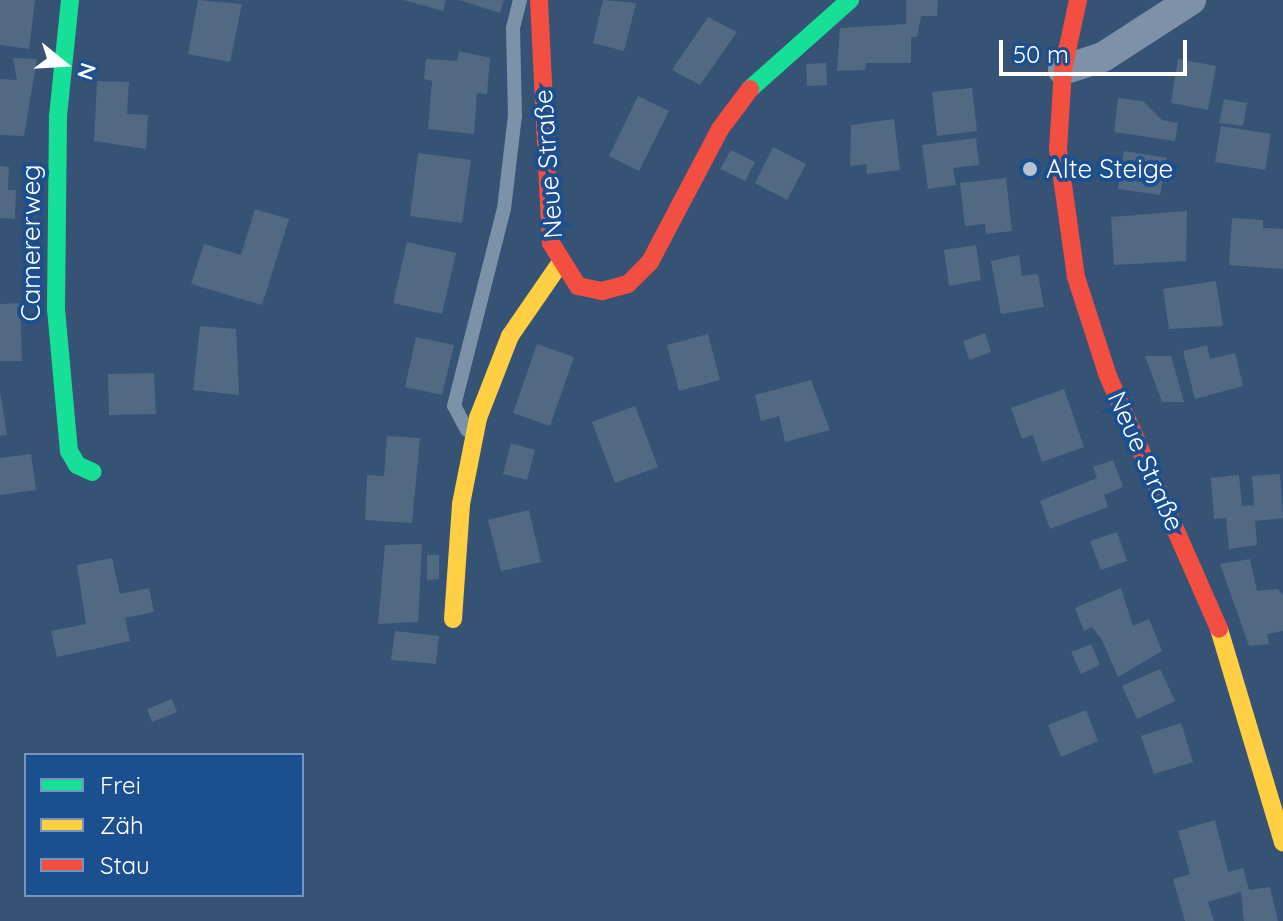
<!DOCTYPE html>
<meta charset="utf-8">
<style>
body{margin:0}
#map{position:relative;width:1283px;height:921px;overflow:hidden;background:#365274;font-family:Quicksand,sans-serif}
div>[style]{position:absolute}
.building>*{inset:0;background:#526984}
.lane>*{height:14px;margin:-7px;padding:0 7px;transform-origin:7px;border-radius:7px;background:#7d92a8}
.street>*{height:30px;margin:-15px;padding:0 15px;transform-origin:15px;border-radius:15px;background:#7d92a8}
.fast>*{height:18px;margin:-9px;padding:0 9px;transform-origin:9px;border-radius:9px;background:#16e098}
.slow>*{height:18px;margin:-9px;padding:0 9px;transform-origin:9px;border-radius:9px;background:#ffcf43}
.jam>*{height:18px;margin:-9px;padding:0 9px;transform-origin:9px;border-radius:9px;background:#f24e42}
.dots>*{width:22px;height:22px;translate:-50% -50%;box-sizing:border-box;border:4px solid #1b4f8f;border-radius:50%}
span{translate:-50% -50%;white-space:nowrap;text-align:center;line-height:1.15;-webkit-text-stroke:8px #1b4f8f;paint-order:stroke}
.street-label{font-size:26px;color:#fff}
.poi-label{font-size:26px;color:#fff}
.left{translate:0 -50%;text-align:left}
.legend{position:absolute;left:24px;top:753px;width:280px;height:144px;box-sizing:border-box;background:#1b4f8f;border:2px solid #7695bc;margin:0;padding:10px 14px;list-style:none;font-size:24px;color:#fff}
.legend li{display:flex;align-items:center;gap:16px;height:40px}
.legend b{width:40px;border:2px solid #7695bc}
.north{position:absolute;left:24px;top:24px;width:80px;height:80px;-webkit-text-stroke:6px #1b4f8f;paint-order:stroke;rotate:108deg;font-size:22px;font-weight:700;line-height:32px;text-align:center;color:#fff}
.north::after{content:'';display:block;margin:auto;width:28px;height:36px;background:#fff;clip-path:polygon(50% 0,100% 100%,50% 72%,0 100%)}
.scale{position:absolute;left:999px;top:40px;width:188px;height:36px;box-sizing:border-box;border:4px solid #fff;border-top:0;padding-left:10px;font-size:24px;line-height:28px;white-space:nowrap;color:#fff;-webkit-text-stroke:6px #1b4f8f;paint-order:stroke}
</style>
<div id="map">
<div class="building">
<i style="clip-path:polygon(0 0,35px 0,29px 49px,0 45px)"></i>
<i style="clip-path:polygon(198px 0,242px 4px,230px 62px,188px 54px)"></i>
<i style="clip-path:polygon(404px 0,446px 0,443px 11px)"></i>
<i style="clip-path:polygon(459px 0,504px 0,500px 13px)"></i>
<i style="clip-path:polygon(603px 0,636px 3px,624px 51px,593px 43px)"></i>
<i style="clip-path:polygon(906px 0,938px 0,937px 16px,921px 16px,917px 37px,911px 37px,911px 63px,866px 63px,865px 70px,837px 71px,840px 28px,906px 24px)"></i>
<i style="clip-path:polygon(708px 17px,737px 32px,700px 85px,672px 70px)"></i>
<i style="clip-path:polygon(459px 51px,490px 58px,487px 94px,477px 93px,474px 134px,428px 129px,432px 81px,424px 79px,426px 59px,457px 61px)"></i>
<i style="clip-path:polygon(13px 58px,37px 59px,24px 136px,0 135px,0 79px,17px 80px)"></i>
<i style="clip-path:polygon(1178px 59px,1216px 66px,1208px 110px,1171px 103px)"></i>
<i style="clip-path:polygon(826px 63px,827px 85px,807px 86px,806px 64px)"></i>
<i style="clip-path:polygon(97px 81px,129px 82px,127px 114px,148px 115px,146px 149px,94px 141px)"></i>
<i style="clip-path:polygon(972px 88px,977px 131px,937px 136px,932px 92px)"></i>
<i style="clip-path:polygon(638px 96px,669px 111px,639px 171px,609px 156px)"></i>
<i style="clip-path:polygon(1118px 98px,1143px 101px,1162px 120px,1178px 123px,1175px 141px,1114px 132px)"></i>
<i style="clip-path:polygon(1224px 99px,1247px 103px,1243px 126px,1219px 123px)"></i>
<i style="clip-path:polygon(894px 119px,900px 170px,867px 174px,866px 164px,850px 166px,851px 125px)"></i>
<i style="clip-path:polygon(1221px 126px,1271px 134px,1265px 170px,1215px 162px)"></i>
<i style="clip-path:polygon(976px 138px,979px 165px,953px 168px,956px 185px,928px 189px,922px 145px)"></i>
<i style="clip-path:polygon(773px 147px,806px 164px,787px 200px,755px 183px)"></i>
<i style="clip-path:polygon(731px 150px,755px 162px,745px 181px,720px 169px)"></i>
<i style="clip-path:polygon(1124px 151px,1167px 158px,1160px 195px,1118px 189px)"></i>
<i style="clip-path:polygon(418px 153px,471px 160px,462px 223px,410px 216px)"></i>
<i style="clip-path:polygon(0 166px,9px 167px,8px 190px,16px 190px,15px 219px,0 218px)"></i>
<i style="clip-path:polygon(1006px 178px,1012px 231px,986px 234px,985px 224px,965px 226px,960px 183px)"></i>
<i style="clip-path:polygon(255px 209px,289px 219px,262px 305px,191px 284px,204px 244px,241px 255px)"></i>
<i style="clip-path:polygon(1187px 211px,1186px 261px,1114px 265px,1111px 217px)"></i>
<i style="clip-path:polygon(1232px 218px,1263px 220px,1263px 228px,1283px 229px,1283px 269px,1229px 265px)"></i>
<i style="clip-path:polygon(407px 242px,456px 253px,442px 314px,393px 303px)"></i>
<i style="clip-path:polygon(976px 245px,981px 280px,949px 286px,944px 250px)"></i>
<i style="clip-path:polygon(1019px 255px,1022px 276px,1038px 274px,1044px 307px,1001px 314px,991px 261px)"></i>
<i style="clip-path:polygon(1216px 281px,1223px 326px,1169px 329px,1163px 289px)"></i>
<i style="clip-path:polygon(20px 303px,22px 361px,0 361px,0 304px)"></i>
<i style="clip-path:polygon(200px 326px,236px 329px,239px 395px,193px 390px)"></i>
<i style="clip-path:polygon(985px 333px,991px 352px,969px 360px,963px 341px)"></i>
<i style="clip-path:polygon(708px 334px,720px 380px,679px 391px,667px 345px)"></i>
<i style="clip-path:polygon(416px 337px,454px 345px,442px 395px,405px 387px)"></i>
<i style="clip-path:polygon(537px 344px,574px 357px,550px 426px,513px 413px)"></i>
<i style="clip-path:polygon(1207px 345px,1210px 359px,1235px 353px,1243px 386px,1195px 399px,1183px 351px)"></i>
<i style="clip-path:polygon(1145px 356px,1171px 356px,1184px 402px,1162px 402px)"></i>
<i style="clip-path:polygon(154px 373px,156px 414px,109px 415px,108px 374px)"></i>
<i style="clip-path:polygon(811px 380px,830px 430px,785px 442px,779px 416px,761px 421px,755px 395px)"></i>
<i style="clip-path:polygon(1064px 389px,1084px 447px,1042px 462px,1033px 435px,1022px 439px,1011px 408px)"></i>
<i style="clip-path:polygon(0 392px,7px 435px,0 436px)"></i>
<i style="clip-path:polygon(635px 406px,658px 467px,615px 483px,592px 422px)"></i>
<i style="clip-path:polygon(387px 436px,420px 438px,412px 523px,365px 520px,367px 475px,384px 476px)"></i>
<i style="clip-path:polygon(511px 443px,535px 450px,527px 480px,503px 474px)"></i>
<i style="clip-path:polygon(31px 454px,36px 490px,0 495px,0 458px)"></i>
<i style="clip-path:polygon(1113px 460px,1123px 487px,1104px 495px,1108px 507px,1050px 529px,1040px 501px,1097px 478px,1093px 467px)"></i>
<i style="clip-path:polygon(1280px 474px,1283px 518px,1255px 521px,1257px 545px,1229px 549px,1226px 518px,1214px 519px,1211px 478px,1239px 475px,1242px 506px,1254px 505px,1252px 476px)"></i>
<i style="clip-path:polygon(529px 510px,541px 562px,501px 571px,488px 520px)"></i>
<i style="clip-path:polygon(1117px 532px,1127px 561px,1101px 570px,1090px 541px)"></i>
<i style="clip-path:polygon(422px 544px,418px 622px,378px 624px,385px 545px)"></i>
<i style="clip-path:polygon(427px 555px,439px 555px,439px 579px,427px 580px)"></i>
<i style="clip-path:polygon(112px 558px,120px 594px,149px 588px,154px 612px,125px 618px,130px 641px,57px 657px,51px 631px,86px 624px,77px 565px)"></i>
<i style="clip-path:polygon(1250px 559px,1257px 591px,1278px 589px,1283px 595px,1283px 631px,1267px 634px,1269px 644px,1249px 646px,1220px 564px)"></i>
<i style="clip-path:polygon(1121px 588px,1133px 626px,1149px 619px,1162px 651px,1118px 677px,1102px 640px,1092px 627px,1084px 631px,1075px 608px)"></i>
<i style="clip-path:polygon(395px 631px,439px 636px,436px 664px,391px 660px)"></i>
<i style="clip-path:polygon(1091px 644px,1100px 665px,1081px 674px,1071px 652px)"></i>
<i style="clip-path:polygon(1160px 669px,1175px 701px,1137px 719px,1122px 686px)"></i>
<i style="clip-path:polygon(172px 699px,177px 712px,152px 722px,147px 709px)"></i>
<i style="clip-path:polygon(1086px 710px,1098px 741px,1061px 757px,1048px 725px)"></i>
<i style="clip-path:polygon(1181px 723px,1193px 762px,1154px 774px,1141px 736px)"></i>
<i style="clip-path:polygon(1215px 820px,1228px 872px,1243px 868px,1249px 890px,1270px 887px,1278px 921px,1244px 921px,1241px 892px,1208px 902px,1214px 921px,1185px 921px,1173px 879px,1190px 874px,1178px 831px)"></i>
</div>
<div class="lane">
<i style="left:467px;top:430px;width:27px;rotate:-118deg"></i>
<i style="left:454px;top:406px;width:203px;rotate:-75.8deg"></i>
<i style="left:504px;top:209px;width:94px;rotate:-83.3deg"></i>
<i style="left:515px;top:116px;width:88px;rotate:-91.3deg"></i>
<i style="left:513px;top:28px;width:29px;rotate:-76deg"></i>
</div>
<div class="street">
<i style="left:1063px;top:70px;width:42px;rotate:-18deg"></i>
<i style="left:1103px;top:57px;width:105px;rotate:-32.9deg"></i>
</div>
<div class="fast">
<i style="left:70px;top:0;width:118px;rotate:95.9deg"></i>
<i style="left:58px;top:117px;width:192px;rotate:90.6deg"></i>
<i style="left:56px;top:309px;width:143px;rotate:84.8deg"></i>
<i style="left:69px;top:451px;width:16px;rotate:60deg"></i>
<i style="left:77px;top:465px;width:17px;rotate:24deg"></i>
<i style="left:750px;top:89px;width:134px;rotate:-41.7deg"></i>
</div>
<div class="slow">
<i style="left:453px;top:619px;width:115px;rotate:-86deg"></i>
<i style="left:461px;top:504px;width:88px;rotate:-78.8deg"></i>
<i style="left:478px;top:418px;width:88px;rotate:-68.7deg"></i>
<i style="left:510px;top:336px;width:86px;rotate:-55.4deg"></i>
<i style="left:1219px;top:629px;width:223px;rotate:73.3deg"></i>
</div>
<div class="jam">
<i style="left:539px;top:0;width:243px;rotate:87.2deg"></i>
<i style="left:551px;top:243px;width:51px;rotate:57.9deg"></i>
<i style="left:578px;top:286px;width:25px;rotate:12deg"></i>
<i style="left:602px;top:291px;width:27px;rotate:-15deg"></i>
<i style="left:628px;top:284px;width:31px;rotate:-45deg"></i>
<i style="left:650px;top:262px;width:150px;rotate:-62.2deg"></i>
<i style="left:720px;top:129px;width:50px;rotate:-53.1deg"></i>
<i style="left:1078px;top:0;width:72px;rotate:102.1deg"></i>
<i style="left:1063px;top:70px;width:79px;rotate:93.6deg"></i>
<i style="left:1058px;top:149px;width:129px;rotate:82deg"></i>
<i style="left:1076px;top:277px;width:104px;rotate:72.1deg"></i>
<i style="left:1108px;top:376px;width:276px;rotate:66.3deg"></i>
</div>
<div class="dots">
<i style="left:1030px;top:169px;background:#b9c2ce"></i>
</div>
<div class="street-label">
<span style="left:548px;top:164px;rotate:-94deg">Neue Straße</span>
<span style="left:31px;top:243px;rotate:-90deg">Camererweg</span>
<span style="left:1146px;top:461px;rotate:66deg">Neue Straße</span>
</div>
<div class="poi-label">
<span class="left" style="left:1046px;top:169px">Alte Steige</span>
</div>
<ul class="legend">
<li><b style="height:10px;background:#16e098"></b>Frei</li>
<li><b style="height:10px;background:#ffcf43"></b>Zäh</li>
<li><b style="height:10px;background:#f24e42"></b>Stau</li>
</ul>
<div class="north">N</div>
<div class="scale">50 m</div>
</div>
